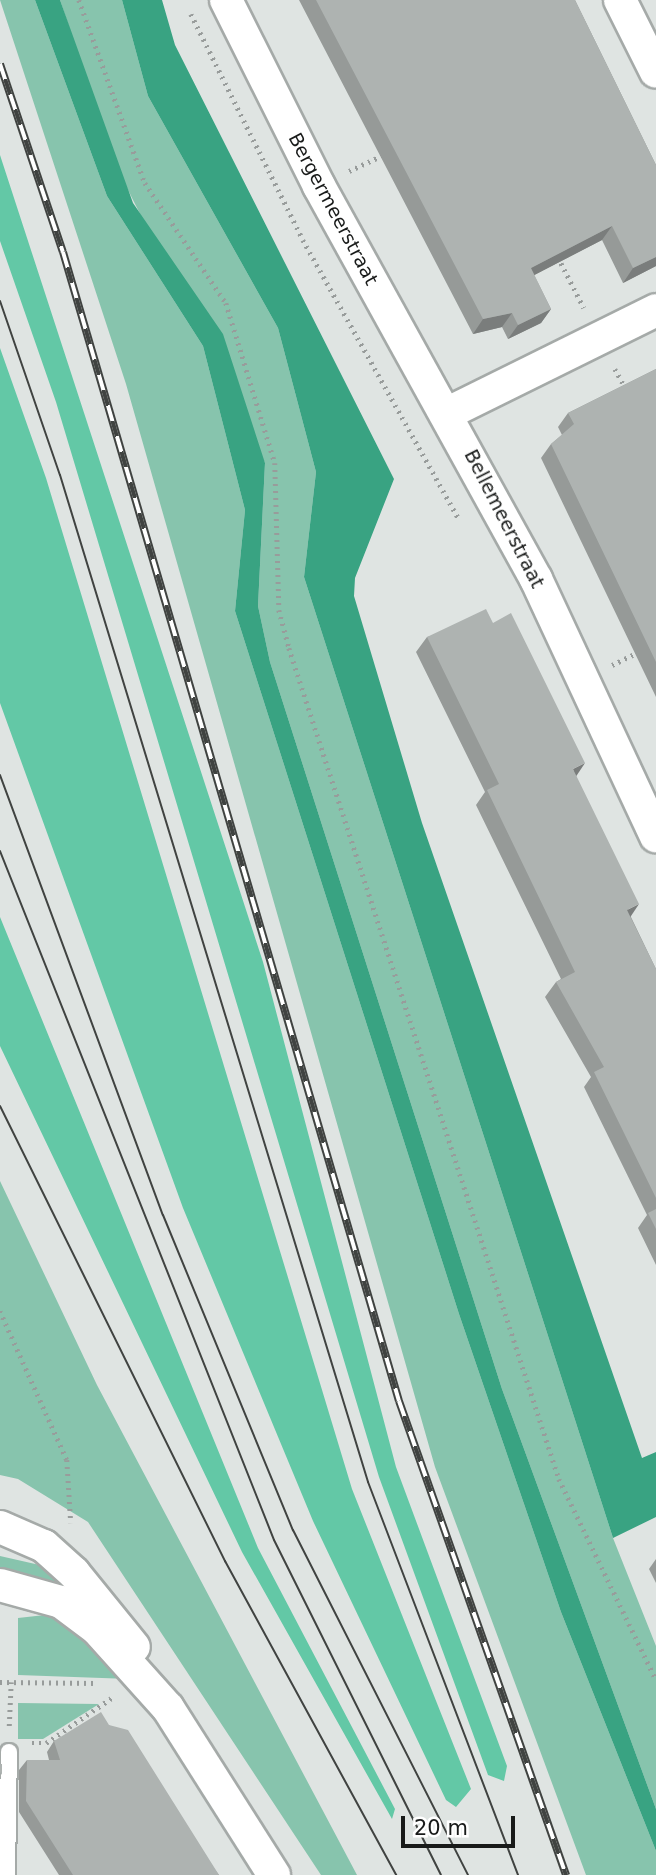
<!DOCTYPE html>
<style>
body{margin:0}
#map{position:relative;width:656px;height:1875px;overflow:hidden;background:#dfe4e2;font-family:"DejaVu Sans",sans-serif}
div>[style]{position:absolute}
.green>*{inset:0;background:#87c4ad}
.forest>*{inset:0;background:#63c8a6}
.water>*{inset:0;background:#39a382}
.path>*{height:4.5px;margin-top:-2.25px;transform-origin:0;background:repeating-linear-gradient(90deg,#989c9b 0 2px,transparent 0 7px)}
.roads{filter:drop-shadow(2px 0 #a5aaa8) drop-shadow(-2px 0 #a5aaa8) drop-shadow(0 2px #a5aaa8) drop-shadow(0 -2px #a5aaa8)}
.lane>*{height:16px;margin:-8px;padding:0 8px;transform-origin:8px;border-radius:8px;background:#fff}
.street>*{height:32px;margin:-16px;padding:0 16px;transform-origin:16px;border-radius:16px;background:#fff}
.tram>*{height:2px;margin:-1px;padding:0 1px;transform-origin:1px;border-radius:1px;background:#404341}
.rail>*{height:8px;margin-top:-4px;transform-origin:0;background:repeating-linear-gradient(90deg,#fff 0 16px,#404341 0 32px);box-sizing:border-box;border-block:2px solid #404341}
.wall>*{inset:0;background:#969a98}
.shaded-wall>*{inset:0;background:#7a7d7c}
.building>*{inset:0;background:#aeb3b1}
span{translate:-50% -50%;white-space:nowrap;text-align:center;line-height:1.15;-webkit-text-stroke:7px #fff;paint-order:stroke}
.street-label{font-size:19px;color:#181a19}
.scale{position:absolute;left:401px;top:1816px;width:114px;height:32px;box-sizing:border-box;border:4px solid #181a19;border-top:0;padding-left:9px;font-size:21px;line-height:24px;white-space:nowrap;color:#181a19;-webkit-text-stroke:5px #fff;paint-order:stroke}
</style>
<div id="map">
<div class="green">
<i style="clip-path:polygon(0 0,35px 0,107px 196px,203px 346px,245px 510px,235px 611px,459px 1314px,561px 1612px,656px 1851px,656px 1875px,586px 1875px,435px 1467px,126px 384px)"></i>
<i style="clip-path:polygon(60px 0,122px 0,148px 96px,278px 328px,316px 472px,304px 577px,613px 1538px,656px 1646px,656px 1809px,502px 1389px,270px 662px,258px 606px,265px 463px,116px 166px)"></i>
<i style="clip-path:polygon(0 1181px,97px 1385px,357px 1875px,321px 1875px,88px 1522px,18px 1479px,0 1475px)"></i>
<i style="clip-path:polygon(0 1556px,44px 1566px,61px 1578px,57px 1587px,0 1574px)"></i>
<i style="clip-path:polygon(54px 1614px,70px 1622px,130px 1679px,18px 1675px,18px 1618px)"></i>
<i style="clip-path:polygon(18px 1703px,99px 1704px,43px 1739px,18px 1739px)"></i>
</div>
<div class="forest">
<i style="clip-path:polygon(0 155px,263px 962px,396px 1467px,507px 1766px,504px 1781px,488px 1775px,379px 1477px,56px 402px,0 241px)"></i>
<i style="clip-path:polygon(0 348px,46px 478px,352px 1489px,471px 1789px,456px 1807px,446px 1800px,313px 1521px,183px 1208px,0 703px)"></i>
<i style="clip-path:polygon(0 917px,258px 1548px,395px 1809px,392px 1819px,242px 1552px,0 1046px)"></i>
</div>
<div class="water">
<i style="clip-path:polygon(35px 0,60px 0,133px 203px,223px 334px,265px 463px,258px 606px,270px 662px,502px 1389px,656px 1809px,656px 1851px,561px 1612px,459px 1314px,235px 611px,245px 510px,203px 346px,107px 196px)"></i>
<i style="clip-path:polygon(122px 0,162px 0,175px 45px,394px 479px,355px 578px,354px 596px,422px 823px,642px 1458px,656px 1452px,656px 1517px,613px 1538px,304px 577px,316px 472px,278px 328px,148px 96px)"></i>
</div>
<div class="path">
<i style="left:79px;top:0;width:195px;rotate:70.2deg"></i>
<i style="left:145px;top:183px;width:145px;rotate:56deg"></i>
<i style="left:226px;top:303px;width:167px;rotate:73deg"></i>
<i style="left:275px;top:463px;width:147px;rotate:88.4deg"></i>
<i style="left:279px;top:610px;width:39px;rotate:75deg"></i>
<i style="left:289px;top:648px;width:874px;rotate:72deg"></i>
<i style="left:559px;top:1479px;width:223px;rotate:64.2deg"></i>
<i style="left:191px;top:14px;width:252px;rotate:63.6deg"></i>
<i style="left:303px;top:240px;width:320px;rotate:60.8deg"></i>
<i style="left:349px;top:171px;width:40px;rotate:-25deg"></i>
<i style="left:558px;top:257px;width:57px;rotate:63deg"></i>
<i style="left:615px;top:369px;width:23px;rotate:61deg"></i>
<i style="left:612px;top:665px;width:30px;rotate:-26deg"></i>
<i style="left:0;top:1311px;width:163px;rotate:65.8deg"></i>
<i style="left:67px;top:1460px;width:63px;rotate:86.4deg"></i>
<i style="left:0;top:1682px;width:97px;rotate:0.6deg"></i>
<i style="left:9px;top:1726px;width:44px;rotate:-87.4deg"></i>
<i style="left:32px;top:1743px;width:14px"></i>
<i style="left:46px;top:1743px;width:81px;rotate:-34.5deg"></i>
</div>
<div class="roads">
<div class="lane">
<i style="left:7px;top:1875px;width:123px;rotate:-89.1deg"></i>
</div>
<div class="street">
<i style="left:226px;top:0;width:208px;rotate:63.4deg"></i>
<i style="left:319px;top:186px;width:449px;rotate:61.1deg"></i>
<i style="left:536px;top:579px;width:284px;rotate:65deg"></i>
<i style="left:620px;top:0;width:80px;rotate:63.4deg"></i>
<i style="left:448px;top:413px;width:232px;rotate:-26.3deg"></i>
<i style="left:0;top:1527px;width:48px;rotate:23.4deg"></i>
<i style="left:44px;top:1546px;width:40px;rotate:42deg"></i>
<i style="left:74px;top:1573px;width:95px;rotate:51deg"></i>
<i style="left:0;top:1585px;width:63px;rotate:15.6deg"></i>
<i style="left:61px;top:1602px;width:45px;rotate:36.9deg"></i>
<i style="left:97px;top:1629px;width:106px;rotate:48.1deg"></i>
<i style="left:168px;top:1708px;width:198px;rotate:57.6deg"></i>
</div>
</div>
<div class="tram">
<i style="left:0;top:301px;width:184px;rotate:71deg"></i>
<i style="left:60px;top:475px;width:1053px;rotate:72.99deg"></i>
<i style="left:368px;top:1482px;width:421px;rotate:69.1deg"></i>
<i style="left:0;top:775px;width:469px;rotate:69.7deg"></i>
<i style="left:163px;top:1215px;width:341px;rotate:67.6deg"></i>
<i style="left:293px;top:1530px;width:387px;rotate:63.1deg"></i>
<i style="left:0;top:851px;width:741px;rotate:68.31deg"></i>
<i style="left:274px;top:1540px;width:374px;rotate:63.5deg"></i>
<i style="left:0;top:1106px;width:508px;rotate:63.69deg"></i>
<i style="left:225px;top:1561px;width:358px;rotate:61.4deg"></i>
</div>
<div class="rail">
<i style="left:0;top:64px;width:198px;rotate:71.5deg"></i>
<i style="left:63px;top:252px;width:1197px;rotate:73.7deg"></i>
<i style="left:399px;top:1401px;width:503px;rotate:70.59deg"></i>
</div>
<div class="wall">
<i style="clip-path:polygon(299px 0,575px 0,656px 165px,656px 266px,623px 283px,602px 240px,534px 275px,551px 309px,541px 323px,508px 339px,502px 327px,473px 334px)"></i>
<i style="clip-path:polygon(656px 369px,656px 697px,541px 458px,551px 444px,562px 435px,558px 427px,568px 413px)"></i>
<i style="clip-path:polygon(493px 623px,576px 776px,631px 917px,656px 969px,656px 1265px,638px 1228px,647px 1215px,584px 1087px,591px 1077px,545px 997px,556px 982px,561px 979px,476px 805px,485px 792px,416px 652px,427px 637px)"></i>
<i style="clip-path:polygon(656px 1559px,656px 1583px,649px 1569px)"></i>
<i style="clip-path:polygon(109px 1725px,219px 1875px,59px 1875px,19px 1812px,19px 1770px,27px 1760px,49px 1760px,47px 1752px,54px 1741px)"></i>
</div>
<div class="shaded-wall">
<i style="clip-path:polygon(612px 226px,602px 240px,521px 282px,531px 268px)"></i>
<i style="clip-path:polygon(656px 257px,656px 266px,623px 283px,633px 268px)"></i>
<i style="clip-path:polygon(551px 309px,541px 323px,508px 339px,518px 325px)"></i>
<i style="clip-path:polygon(512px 313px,502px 327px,473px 334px,483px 319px)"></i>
<i style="clip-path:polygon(585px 763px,575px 778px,573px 769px)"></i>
<i style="clip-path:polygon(639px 904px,629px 919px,627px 910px)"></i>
</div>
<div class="building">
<i style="clip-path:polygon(316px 0,575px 0,656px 165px,656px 257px,633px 268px,612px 226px,531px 268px,551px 309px,518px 325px,512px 313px,483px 319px)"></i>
<i style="clip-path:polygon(656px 369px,656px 662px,551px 444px,574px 424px,568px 413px)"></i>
<i style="clip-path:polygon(486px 609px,493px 623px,511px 613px,585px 763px,573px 769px,639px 904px,627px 910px,656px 969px,656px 1198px,594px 1072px,604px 1067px,556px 982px,575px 972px,487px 790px,499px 784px,427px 637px)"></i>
<i style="clip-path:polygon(656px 1209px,656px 1229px,648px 1213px)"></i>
<i style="clip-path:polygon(101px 1712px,109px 1725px,128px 1730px,219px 1875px,73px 1875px,26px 1801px,27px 1760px,60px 1760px,54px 1741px)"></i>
<i style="clip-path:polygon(0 1764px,2px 1764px,2px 1775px,0 1772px)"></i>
</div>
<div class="street-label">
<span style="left:333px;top:209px;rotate:62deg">Bergermeerstraat</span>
<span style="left:504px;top:519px;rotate:63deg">Bellemeerstraat</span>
</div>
<div class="scale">20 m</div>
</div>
